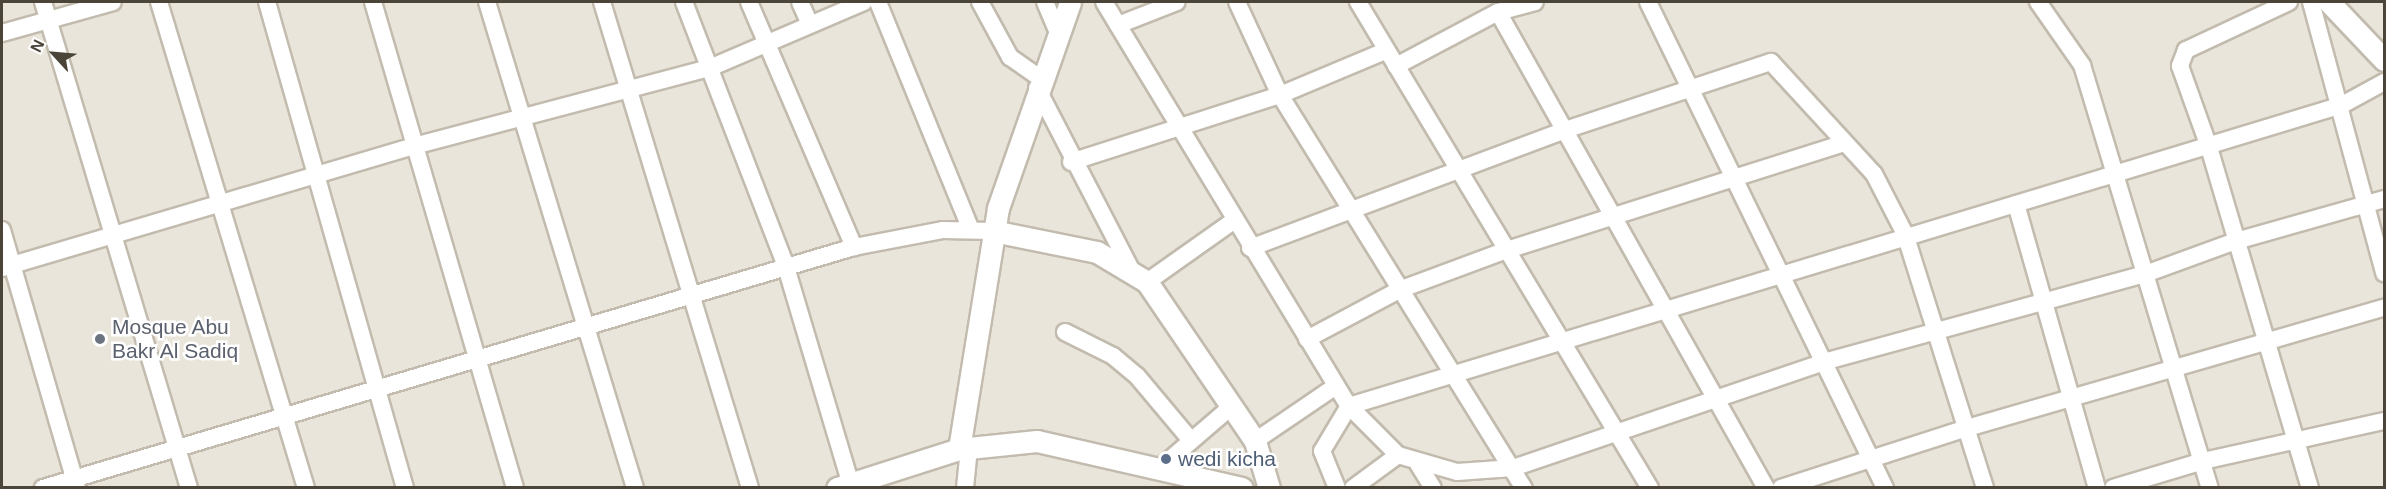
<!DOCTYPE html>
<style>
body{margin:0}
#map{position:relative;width:2386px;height:489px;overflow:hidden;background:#f6f3ec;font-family:Helvetica,sans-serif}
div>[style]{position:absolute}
.residential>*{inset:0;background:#eae5da}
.roads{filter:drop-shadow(2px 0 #c2bbae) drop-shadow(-2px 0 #c2bbae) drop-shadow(0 2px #c2bbae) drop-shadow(0 -2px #c2bbae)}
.minor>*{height:16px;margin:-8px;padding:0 8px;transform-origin:8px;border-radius:8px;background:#fff}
.tertiary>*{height:21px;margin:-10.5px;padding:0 10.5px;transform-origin:10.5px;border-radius:10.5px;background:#fff}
.dots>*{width:16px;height:16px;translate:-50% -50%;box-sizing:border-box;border:3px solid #fff;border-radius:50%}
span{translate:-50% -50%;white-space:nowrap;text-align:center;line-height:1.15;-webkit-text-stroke:5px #fff;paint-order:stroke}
.worship-label{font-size:21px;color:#5b616d}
.left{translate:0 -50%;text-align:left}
.service-label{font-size:21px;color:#4e5e75}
.frame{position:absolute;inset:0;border:3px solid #4b4439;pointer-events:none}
.north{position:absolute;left:24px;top:24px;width:60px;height:60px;-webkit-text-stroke:4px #fff;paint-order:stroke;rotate:296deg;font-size:16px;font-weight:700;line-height:24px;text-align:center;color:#4b4439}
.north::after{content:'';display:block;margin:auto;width:21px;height:27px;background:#4b4439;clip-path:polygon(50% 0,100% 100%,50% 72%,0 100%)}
</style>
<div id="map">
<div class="residential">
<i style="clip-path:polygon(2px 2px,2384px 2px,2384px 487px,2px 487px)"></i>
</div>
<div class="roads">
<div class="minor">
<i style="left:43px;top:2px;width:507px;rotate:73.28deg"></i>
<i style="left:159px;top:2px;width:508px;rotate:73.17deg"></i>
<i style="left:267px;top:2px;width:505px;rotate:74.15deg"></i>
<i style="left:373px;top:2px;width:506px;rotate:73.71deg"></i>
<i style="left:487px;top:2px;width:508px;rotate:73.06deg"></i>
<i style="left:602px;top:2px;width:508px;rotate:73.06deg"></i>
<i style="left:684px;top:2px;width:284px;rotate:68.9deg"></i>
<i style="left:786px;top:267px;width:231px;rotate:73.4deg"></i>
<i style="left:749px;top:2px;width:267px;rotate:66.8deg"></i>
<i style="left:800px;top:2px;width:22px;rotate:66deg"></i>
<i style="left:878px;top:2px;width:244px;rotate:67.8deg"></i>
<i style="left:980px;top:2px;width:63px;rotate:61.4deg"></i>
<i style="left:1010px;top:57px;width:37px;rotate:35deg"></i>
<i style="left:1045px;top:2px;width:34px;rotate:67deg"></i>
<i style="left:1104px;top:2px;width:472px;rotate:58.8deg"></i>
<i style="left:1349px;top:406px;width:69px;rotate:45deg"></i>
<i style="left:1398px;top:455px;width:56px;rotate:143.7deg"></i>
<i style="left:1237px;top:2px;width:102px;rotate:65.2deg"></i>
<i style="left:1280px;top:95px;width:463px;rotate:58.2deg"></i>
<i style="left:1358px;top:2px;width:567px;rotate:59deg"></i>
<i style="left:1648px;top:2px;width:541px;rotate:64deg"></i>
<i style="left:2038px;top:2px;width:77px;rotate:55.1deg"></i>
<i style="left:2082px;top:65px;width:442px;rotate:73.2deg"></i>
<i style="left:2289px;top:2px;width:114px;rotate:155deg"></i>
<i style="left:2186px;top:50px;width:17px;rotate:111deg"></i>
<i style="left:2180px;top:66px;width:83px;rotate:70.3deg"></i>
<i style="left:2208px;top:144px;width:359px;rotate:73.5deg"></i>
<i style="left:2311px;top:2px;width:281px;rotate:74.9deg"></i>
<i style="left:1498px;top:12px;width:546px;rotate:60.62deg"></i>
<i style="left:1118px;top:25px;width:63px;rotate:-21.3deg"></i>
<i style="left:2px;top:33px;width:115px;rotate:-15.6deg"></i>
<i style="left:1396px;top:66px;width:115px;rotate:-27.9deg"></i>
<i style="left:1498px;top:12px;width:38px;rotate:-15deg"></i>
<i style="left:1037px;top:88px;width:204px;rotate:62.6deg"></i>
<i style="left:1071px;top:162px;width:219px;rotate:-17.8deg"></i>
<i style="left:1280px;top:95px;width:114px;rotate:-22.7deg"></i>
<i style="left:2016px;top:204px;width:295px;rotate:74.1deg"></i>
<i style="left:2px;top:230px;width:269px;rotate:73.8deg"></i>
<i style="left:1250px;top:248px;width:336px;rotate:-20.5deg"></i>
<i style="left:1565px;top:130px;width:217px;rotate:-18.3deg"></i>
<i style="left:1771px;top:62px;width:152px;rotate:47.4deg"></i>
<i style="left:1874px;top:174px;width:68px;rotate:62.7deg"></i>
<i style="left:1905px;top:234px;width:266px;rotate:72.5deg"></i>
<i style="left:2px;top:268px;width:430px;rotate:-16.5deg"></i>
<i style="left:414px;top:146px;width:308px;rotate:-14.8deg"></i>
<i style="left:712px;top:67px;width:165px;rotate:-23.2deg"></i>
<i style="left:1147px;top:282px;width:105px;rotate:-35.3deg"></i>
<i style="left:1065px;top:332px;width:54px;rotate:26.6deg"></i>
<i style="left:1113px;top:356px;width:31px;rotate:40deg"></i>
<i style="left:1137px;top:376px;width:81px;rotate:50deg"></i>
<i style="left:1307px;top:339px;width:104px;rotate:-28deg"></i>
<i style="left:1399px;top:290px;width:112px;rotate:-20.4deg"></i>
<i style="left:1504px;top:251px;width:355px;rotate:-17.6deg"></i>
<i style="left:1255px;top:441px;width:98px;rotate:-34.2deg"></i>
<i style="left:1398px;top:455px;width:61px;rotate:16.1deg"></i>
<i style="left:1457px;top:472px;width:56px;rotate:-4.1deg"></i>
<i style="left:1513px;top:468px;width:332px;rotate:-18.8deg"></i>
<i style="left:1827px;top:361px;width:333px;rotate:-15.3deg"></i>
<i style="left:2148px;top:273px;width:94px;rotate:-20deg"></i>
<i style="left:2236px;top:241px;width:154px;rotate:-15.8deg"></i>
<i style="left:1418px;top:464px;width:28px;rotate:58deg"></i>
<i style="left:1161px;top:467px;width:94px;rotate:-40.7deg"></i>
<i style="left:43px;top:488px;width:846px;rotate:-16.55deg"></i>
<i style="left:854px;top:247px;width:91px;rotate:-10.8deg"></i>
<i style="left:943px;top:230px;width:50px;rotate:1.1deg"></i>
<i style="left:965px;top:488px;width:40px;rotate:-84.3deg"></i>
<i style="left:1337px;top:488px;width:40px;rotate:-112deg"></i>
<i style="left:1322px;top:451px;width:52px;rotate:-59deg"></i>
<i style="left:1349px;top:406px;width:1038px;rotate:-16.86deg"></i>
<i style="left:2342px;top:105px;width:48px;rotate:-28.7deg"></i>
<i style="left:1781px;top:488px;width:195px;rotate:-17.9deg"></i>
<i style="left:1967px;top:428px;width:434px;rotate:-16.1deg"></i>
<i style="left:2113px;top:488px;width:94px;rotate:-16.7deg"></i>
<i style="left:2203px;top:461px;width:185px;rotate:-12.5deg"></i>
</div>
<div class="tertiary">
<i style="left:2329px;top:2px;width:80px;rotate:46.5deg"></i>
<i style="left:993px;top:231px;width:106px;rotate:11.4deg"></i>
<i style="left:1097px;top:252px;width:58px;rotate:31deg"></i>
<i style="left:1147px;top:282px;width:192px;rotate:55.8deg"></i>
<i style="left:1255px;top:441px;width:49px;rotate:73.4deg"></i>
<i style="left:959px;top:449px;width:244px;rotate:-80.8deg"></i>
<i style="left:998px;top:208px;width:218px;rotate:-70.7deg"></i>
<i style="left:837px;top:488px;width:128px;rotate:-17.7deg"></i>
<i style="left:959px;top:449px;width:78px;rotate:-5.9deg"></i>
<i style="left:1037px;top:441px;width:210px;rotate:12.9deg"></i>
</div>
</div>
<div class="dots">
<i style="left:100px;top:339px;background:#6b7280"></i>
<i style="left:1166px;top:459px;background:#5c6f8a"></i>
</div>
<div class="worship-label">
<span class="left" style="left:112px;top:339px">Mosque Abu<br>Bakr Al Sadiq</span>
</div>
<div class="service-label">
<span class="left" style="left:1178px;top:459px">wedi kicha</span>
</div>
<div class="frame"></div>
<div class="north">N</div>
</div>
